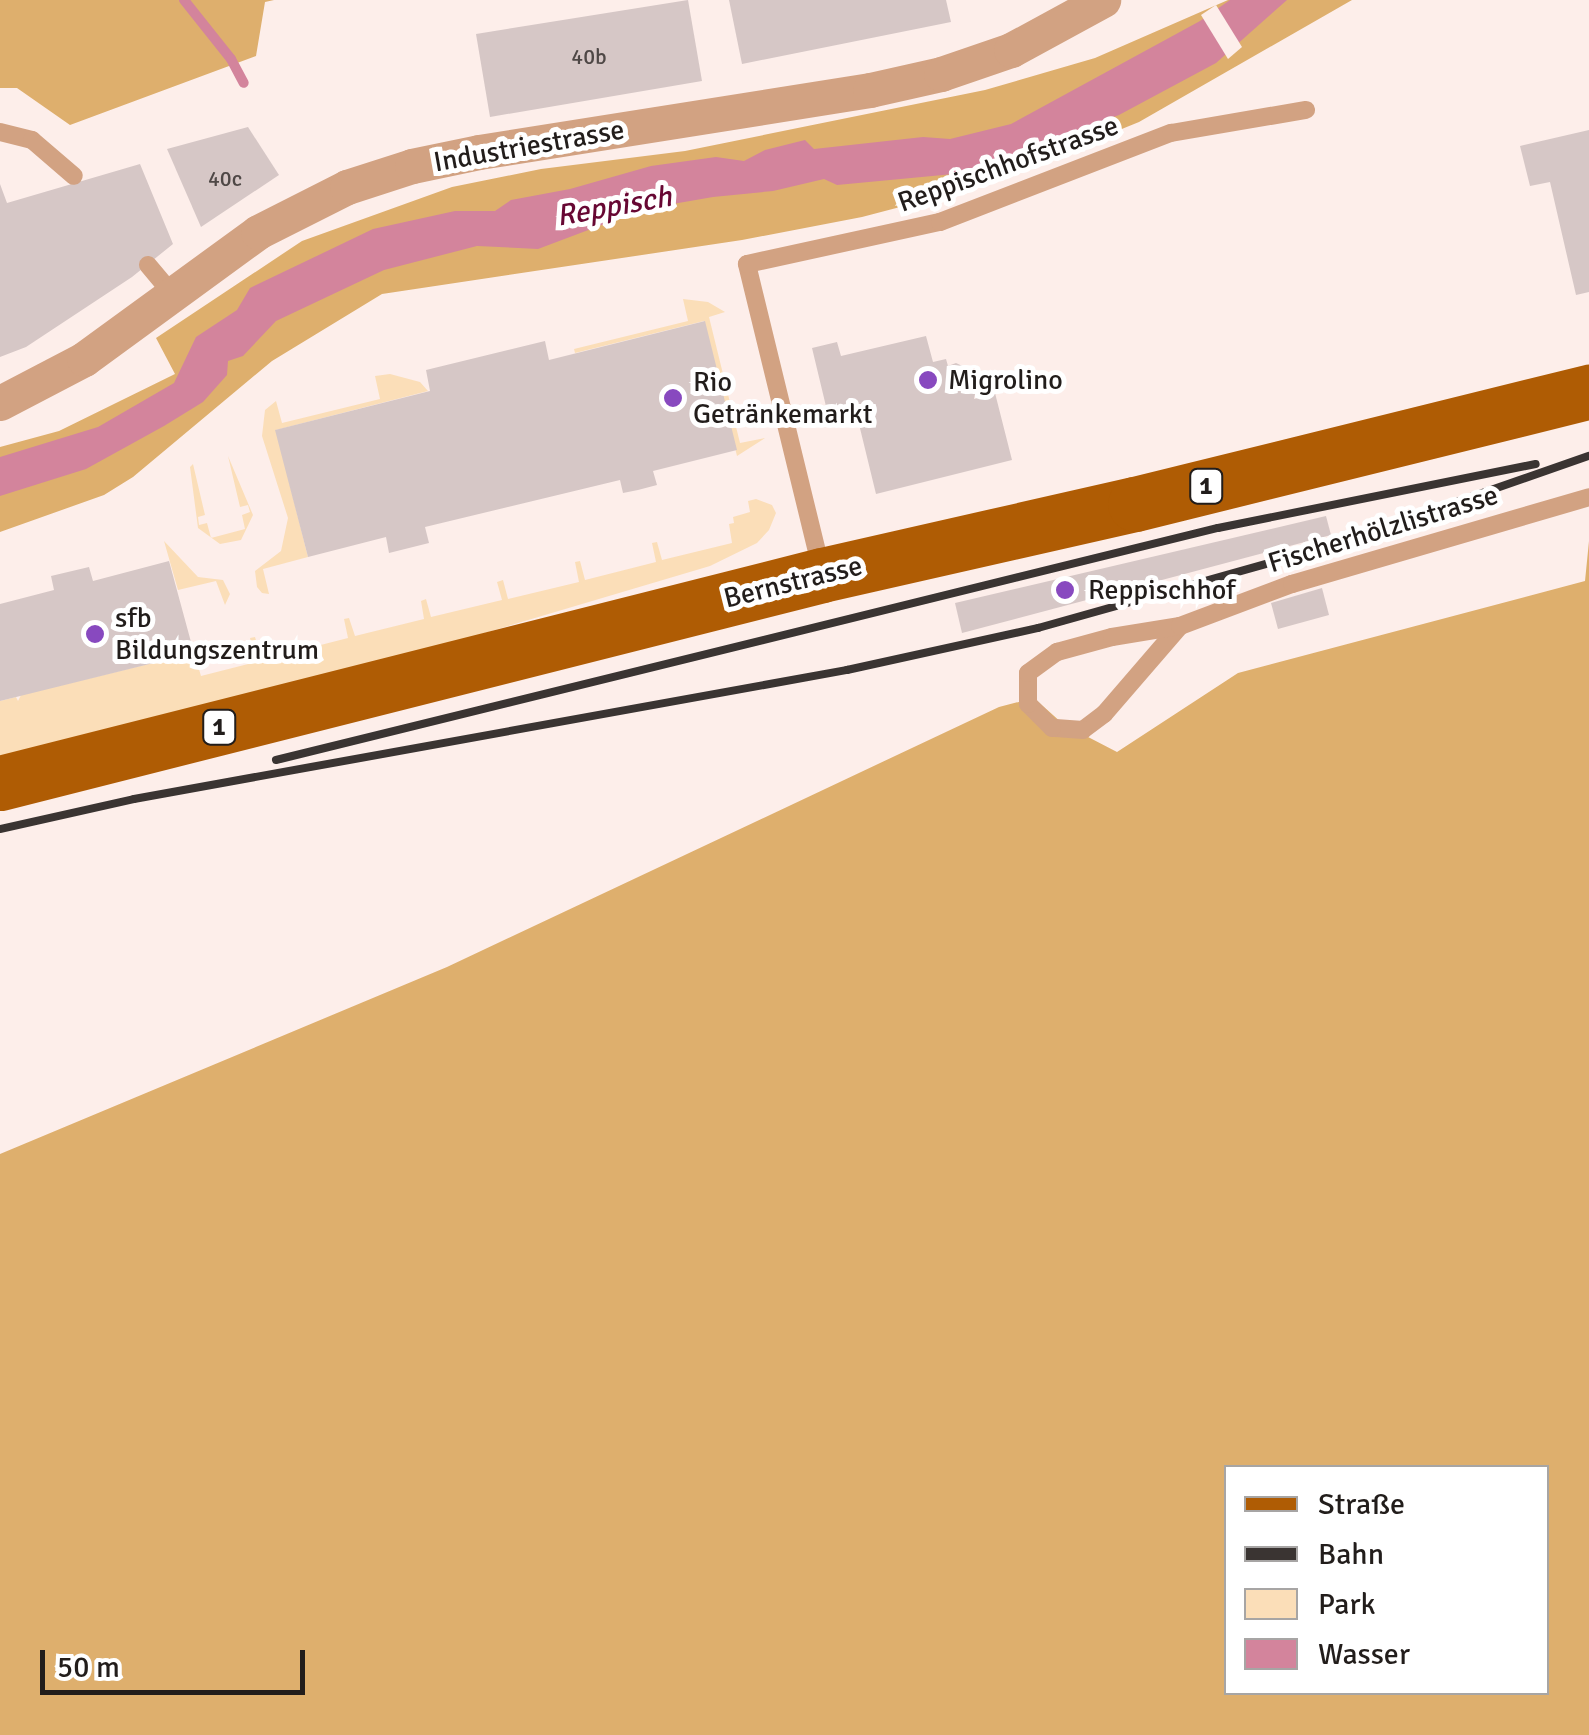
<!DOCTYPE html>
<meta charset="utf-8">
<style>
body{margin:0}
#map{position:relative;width:1589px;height:1735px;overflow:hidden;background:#fdeeea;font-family:Signika,sans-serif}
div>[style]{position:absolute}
.green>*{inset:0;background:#fbdeb8}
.forest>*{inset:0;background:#deaf6d}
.water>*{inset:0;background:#d3849c}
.pier>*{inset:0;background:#fdeeea}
.stream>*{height:10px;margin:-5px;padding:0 5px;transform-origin:5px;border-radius:5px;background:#d3849c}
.building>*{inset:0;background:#d6c7c6}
.lane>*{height:18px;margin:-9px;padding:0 9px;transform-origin:9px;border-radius:9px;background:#d2a282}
.street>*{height:35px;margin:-17.5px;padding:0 17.5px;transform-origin:17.5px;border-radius:17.5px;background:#d2a282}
.primary>*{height:55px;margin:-27.5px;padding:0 27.5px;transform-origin:27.5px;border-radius:27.5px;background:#af5c04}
.rail>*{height:8px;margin:-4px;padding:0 4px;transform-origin:4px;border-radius:4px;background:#3a3432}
.dots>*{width:28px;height:28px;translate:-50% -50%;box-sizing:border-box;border:5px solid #fff;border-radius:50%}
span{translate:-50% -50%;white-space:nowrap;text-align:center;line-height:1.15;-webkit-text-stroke:10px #fff;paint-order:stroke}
.number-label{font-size:22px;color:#4f4846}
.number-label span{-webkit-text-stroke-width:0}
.shield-label span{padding:2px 8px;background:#fff;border:2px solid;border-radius:8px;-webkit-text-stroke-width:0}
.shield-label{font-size:25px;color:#221d1b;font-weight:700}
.street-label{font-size:28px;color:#221d1b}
.poi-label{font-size:28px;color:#221d1b}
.left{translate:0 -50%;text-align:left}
.water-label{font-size:30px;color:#670733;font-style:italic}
.legend{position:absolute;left:1224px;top:1465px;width:325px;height:230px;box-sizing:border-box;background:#fff;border:2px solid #a7a5a4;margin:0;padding:12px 18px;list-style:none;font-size:30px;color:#221d1b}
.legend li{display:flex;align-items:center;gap:20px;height:50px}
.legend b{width:50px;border:2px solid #a7a5a4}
.scale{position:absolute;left:40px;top:1650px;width:265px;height:45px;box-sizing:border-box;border:5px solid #221d1b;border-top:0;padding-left:12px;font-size:30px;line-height:35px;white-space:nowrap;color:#221d1b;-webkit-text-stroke:8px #fff;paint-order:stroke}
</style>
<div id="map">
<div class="green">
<i style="clip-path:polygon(683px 299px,708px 302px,725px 312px,709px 317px,740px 443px,765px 438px,737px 456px,704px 321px,575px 353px,574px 349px,688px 321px)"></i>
<i style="clip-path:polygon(390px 374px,420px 382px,428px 391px,276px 430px,308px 557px,263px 569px,269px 594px,262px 593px,257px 587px,255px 571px,281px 551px,288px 518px,262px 436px,265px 410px,276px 401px,282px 423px,380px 399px,375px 376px)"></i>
<i style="clip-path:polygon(228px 456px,253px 515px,241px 540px,220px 544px,198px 528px,190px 467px,193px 464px,205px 515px,198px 517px,199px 525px,207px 523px,211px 538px,245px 529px,242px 515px,250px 512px,248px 505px,240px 507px)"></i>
<i style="clip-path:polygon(756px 499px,772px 505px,776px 513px,769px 530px,757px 543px,710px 566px,377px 665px,0 760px,0 701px,16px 697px,18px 701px,21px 695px,165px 660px,171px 663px,171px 658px,194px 653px,201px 676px,256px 662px,250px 638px,255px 637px,262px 660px,348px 638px,344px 619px,349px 618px,355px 636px,424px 619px,421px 601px,426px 599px,431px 617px,502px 600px,497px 582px,503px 580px,508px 599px,579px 582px,575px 562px,580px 561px,585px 580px,656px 562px,652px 543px,657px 542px,662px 560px,732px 543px,729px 524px,734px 523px,733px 517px,750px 512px,748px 501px)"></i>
<i style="clip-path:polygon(164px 541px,198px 577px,223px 580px,230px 594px,225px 605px,216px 581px,178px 590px)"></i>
</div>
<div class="forest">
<i style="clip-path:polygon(0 0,274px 0,265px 2px,256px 56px,70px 125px,17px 88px,0 88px)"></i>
<i style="clip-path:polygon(1228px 0,1352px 0,1139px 122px,984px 185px,862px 217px,742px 240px,382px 294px,272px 361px,133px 477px,104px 495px,0 532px,0 447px,59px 431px,175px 374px,156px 338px,302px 241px,452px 187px,541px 169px,685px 151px,985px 90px,1095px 58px)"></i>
<i style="clip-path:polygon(evenodd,1589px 541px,1589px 1735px,0 1735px,0 1154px,447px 967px,999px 707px,1034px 698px,1063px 724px,1117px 752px,1238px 673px,1585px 581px,1589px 541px,1226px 1468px,1546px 1468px,1546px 1692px,1226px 1692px,1226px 1468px)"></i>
</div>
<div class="water">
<i style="clip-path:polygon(1230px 0,1287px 0,1216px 63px,1119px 115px,964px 173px,837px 185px,824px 179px,773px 191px,713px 197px,644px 209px,538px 249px,477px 246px,384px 270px,276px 321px,243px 356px,228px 361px,227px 375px,203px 402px,164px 426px,86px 469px,0 496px,0 457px,98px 427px,174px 383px,196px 337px,237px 310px,250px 288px,373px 229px,455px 211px,495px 211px,511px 200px,570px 189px,651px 166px,716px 157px,744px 161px,765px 150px,805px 140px,814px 149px,923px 137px,950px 139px,1011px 124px,1200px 21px)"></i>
</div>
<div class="pier">
<i style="clip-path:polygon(1216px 5px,1242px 47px,1228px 59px,1201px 15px)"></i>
</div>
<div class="stream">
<i style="left:184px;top:0;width:75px;rotate:51.5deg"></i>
<i style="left:231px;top:59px;width:27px;rotate:62deg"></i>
</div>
<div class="building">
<i style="clip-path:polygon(688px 0,702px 81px,490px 117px,476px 34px)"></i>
<i style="clip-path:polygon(729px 0,946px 0,951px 22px,742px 64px)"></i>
<i style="clip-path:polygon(248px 127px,279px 175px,201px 227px,167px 149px)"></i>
<i style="clip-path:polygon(1589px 130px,1589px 292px,1576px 295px,1550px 182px,1530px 186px,1520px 146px)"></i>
<i style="clip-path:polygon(140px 164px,173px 244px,132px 277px,26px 347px,0 357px,0 184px,7px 203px)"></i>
<i style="clip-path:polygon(705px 321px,737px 450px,653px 471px,657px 485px,638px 490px,623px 493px,620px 480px,425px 527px,429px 543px,389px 553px,386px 537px,308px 557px,275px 430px,430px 391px,426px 370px,545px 341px,549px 360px)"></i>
<i style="clip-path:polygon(926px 336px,933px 362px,946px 359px,948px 366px,956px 363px,971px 370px,977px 384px,974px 399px,995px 393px,1012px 460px,876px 494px,857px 416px,830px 423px,812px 348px,837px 342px,841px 356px)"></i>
<i style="clip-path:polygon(1326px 516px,1331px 535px,962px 633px,955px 603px)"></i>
<i style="clip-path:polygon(169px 561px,194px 653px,0 701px,0 604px,54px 590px,51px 576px,89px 567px,93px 581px)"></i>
<i style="clip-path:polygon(1322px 588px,1329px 615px,1278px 629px,1271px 603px)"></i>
</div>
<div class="lane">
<i style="left:0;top:132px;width:33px;rotate:14deg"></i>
<i style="left:32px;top:140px;width:55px;rotate:40.6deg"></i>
<i style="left:148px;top:265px;width:38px;rotate:50deg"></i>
<i style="left:821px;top:568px;width:313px;rotate:-103.7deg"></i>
<i style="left:747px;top:264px;width:198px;rotate:-12.3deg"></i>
<i style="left:940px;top:222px;width:248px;rotate:-21.1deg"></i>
<i style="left:1171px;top:133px;width:137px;rotate:-9.7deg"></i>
<i style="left:1180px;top:626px;width:116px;rotate:130.8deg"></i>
<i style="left:1104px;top:714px;width:26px;rotate:143deg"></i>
<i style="left:1083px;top:730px;width:31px;rotate:-176deg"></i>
<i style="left:1052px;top:728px;width:34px;rotate:-135deg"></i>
<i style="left:1028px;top:704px;width:31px;rotate:-90deg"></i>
<i style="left:1028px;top:673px;width:36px;rotate:-36deg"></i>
<i style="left:1057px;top:652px;width:57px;rotate:-15.3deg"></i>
<i style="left:1112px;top:637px;width:69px;rotate:-9.2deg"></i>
<i style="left:1180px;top:626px;width:120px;rotate:-20.6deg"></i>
<i style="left:1292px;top:584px;width:309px;rotate:-16.3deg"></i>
</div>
<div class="street">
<i style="left:0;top:403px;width:95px;rotate:-27.6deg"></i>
<i style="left:84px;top:359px;width:215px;rotate:-36.1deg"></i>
<i style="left:258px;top:232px;width:100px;rotate:-26.8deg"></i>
<i style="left:347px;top:187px;width:68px;rotate:-17.9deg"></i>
<i style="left:412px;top:166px;width:68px;rotate:-11.8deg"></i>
<i style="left:479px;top:152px;width:396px;rotate:-9deg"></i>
<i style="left:870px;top:90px;width:73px;rotate:-12.7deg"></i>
<i style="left:941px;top:74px;width:74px;rotate:-18.9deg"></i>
<i style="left:1011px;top:50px;width:105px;rotate:-28.5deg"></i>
</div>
<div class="primary">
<i style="left:0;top:783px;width:848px;rotate:-14.2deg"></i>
<i style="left:822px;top:575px;width:321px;rotate:-12.8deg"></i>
<i style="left:1135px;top:504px;width:468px;rotate:-13.9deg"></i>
</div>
<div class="rail">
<i style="left:276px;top:760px;width:970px;rotate:-13.84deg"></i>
<i style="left:1218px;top:528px;width:324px;rotate:-11.4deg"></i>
<i style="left:0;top:829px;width:137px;rotate:-12.6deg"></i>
<i style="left:134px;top:799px;width:725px;rotate:-10.26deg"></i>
<i style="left:847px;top:670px;width:196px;rotate:-12.4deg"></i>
<i style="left:1038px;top:628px;width:306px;rotate:-15.7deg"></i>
<i style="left:1333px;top:545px;width:271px;rotate:-19.2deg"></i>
</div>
<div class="dots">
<i style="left:928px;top:380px;background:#8849bf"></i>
<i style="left:673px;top:398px;background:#8849bf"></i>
<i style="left:1065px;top:590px;background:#8849bf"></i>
<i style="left:95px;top:634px;background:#8849bf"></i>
</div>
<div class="number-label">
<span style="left:589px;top:57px">40b</span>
<span style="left:225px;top:179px">40c</span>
</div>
<div class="shield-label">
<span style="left:1206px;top:486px">1</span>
<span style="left:219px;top:727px">1</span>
</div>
<div class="street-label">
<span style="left:529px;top:146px;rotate:-10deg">Industriestrasse</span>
<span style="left:1008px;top:164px;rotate:-20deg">Reppischhofstrasse</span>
<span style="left:1383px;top:529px;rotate:-17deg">Fischerhölzlistrasse</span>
<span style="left:793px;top:582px;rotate:-14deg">Bernstrasse</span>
</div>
<div class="poi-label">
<span class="left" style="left:948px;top:380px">Migrolino</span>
<span class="left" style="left:693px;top:398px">Rio<br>Getränkemarkt</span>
<span class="left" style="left:1088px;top:590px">Reppischhof</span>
<span class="left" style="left:115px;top:634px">sfb<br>Bildungszentrum</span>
</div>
<div class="water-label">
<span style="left:614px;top:207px;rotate:-10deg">Reppisch</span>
</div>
<ul class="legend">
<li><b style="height:12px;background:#af5c04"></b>Straße</li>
<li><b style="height:12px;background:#3a3432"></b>Bahn</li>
<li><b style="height:28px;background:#fbdeb8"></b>Park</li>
<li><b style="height:28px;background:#d3849c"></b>Wasser</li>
</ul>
<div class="scale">50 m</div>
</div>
